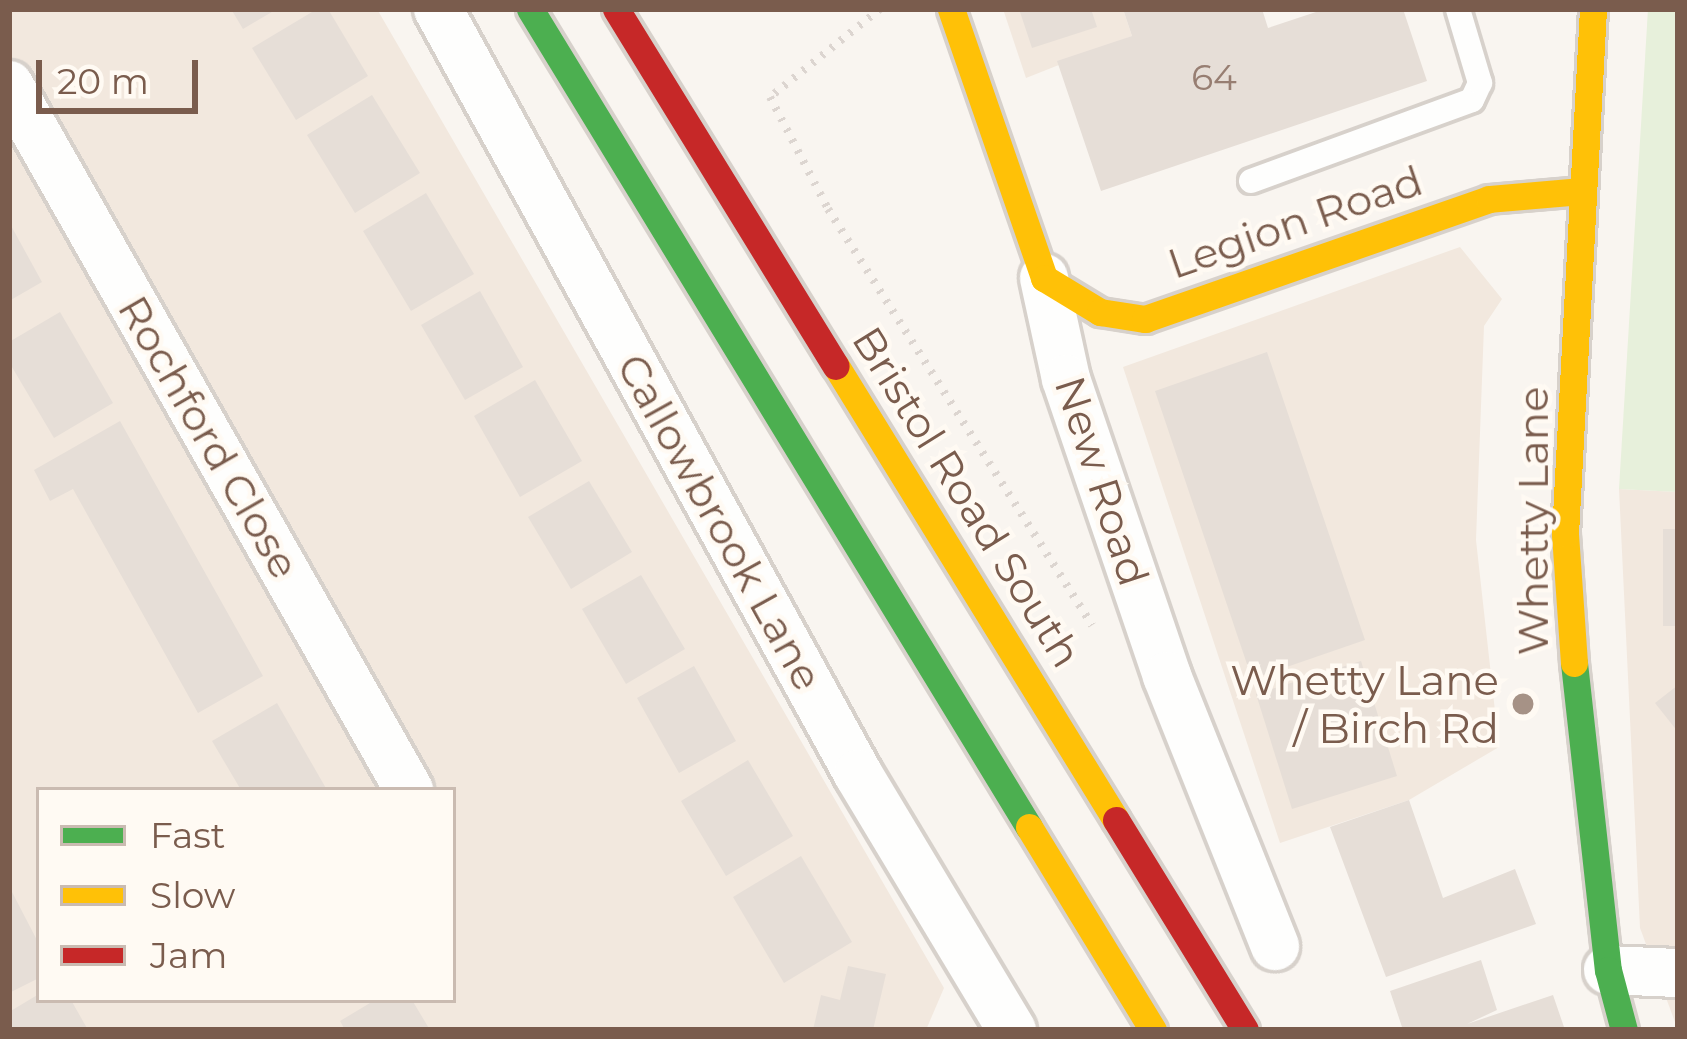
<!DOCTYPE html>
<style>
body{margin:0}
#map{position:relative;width:1687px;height:1039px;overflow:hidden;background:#f9f5f0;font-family:Montserrat,sans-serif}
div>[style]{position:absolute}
.residential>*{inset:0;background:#f2e8de}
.green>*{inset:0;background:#e7f0db}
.building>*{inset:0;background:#e6ded7}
.path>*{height:8px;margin-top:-4px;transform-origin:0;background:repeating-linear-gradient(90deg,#dcd5d0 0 3px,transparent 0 12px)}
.roads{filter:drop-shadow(3px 0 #d7d1cb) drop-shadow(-3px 0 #d7d1cb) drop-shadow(0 3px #d7d1cb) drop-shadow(0 -3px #d7d1cb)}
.lane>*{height:24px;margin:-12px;padding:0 12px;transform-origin:12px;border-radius:12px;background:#fefefd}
.street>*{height:48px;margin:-24px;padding:0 24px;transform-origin:24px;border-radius:24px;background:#fefefd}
.fast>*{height:27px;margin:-13.5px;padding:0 13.5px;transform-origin:13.5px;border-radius:13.5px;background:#4caf50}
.slow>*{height:27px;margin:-13.5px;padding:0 13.5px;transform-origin:13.5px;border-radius:13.5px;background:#ffc107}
.jam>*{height:27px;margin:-13.5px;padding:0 13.5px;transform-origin:13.5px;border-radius:13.5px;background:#c62828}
.dots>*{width:33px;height:33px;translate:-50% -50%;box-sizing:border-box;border:6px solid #fffaf3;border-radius:50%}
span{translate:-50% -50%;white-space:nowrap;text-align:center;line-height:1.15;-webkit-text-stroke:9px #fffaf3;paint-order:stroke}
.number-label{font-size:36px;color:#977e72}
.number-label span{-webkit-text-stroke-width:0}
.street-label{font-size:42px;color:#7a5c4d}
.poi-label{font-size:42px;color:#7a5c4d}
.right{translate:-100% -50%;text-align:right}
.frame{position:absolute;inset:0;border:12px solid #7a5c4d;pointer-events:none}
.legend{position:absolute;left:36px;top:787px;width:420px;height:216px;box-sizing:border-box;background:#fffaf3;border:3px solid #cabbb1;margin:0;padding:15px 21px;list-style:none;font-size:36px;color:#7a5c4d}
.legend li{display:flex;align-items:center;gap:24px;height:60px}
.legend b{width:60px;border:3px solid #cabbb1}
.scale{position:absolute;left:36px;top:60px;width:162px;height:54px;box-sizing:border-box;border:6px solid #7a5c4d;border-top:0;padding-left:15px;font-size:36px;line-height:42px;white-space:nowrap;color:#7a5c4d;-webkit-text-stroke:9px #fffaf3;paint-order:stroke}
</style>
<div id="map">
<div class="residential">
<i style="clip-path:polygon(evenodd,9px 9px,377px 9px,944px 988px,926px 1030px,9px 1030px,9px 9px,39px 790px,453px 790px,453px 1000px,39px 1000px,39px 790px)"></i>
<i style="clip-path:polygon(1003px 9px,1123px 9px,1132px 36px,1026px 78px)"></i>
<i style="clip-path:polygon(1460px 247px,1502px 299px,1484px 326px,1476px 540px,1499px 747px,1409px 800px,1280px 843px,1123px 367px)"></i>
<i style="clip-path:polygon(1619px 489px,1678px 492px,1678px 1030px,1640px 928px)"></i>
</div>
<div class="green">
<i style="clip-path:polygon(1648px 9px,1678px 9px,1678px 492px,1619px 489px)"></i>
</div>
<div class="building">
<i style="clip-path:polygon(231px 9px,277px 9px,243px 29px)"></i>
<i style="clip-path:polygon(317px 9px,328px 9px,368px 76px,296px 120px,252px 48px)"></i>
<i style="clip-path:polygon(1019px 9px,1091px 9px,1097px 27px,1032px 48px)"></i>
<i style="clip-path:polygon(1123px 9px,1262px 9px,1268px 28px,1325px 9px,1403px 9px,1427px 81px,1101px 191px,1057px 61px,1132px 36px)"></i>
<i style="clip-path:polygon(372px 95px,420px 173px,355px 213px,307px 135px)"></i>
<i style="clip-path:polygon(426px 193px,474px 274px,411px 311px,363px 231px)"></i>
<i style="clip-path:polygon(9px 222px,42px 282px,9px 301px)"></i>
<i style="clip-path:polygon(480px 291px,523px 367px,465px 400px,421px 325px)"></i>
<i style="clip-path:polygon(60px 312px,113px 403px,54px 438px,9px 362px,9px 342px)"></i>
<i style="clip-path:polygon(1267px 352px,1365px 640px,1252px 679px,1155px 391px)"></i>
<i style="clip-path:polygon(535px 380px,582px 461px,520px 497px,474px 416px)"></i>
<i style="clip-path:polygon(120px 421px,263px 676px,198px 713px,73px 489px,50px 501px,34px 470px)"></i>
<i style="clip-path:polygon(589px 481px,632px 552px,571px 589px,528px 517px)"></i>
<i style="clip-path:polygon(1663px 529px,1678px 529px,1678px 626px,1663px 626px)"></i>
<i style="clip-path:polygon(641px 575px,685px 649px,626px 684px,582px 609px)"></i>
<i style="clip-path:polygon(1361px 661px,1397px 776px,1292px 809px,1256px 694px)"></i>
<i style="clip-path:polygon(694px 666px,736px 741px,679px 773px,637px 698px)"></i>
<i style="clip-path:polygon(1678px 685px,1678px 732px,1655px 703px)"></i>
<i style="clip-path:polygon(277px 703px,327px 790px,241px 790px,212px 741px)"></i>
<i style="clip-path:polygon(748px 760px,793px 836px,726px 876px,681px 801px)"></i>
<i style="clip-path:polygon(1409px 800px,1443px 898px,1515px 869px,1536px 924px,1386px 977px,1330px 827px)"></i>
<i style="clip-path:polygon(801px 856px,852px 942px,784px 983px,733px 897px)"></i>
<i style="clip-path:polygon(12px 892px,39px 944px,39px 978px,9px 993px)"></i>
<i style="clip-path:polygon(1481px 960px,1497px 1010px,1467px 1024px,1553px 995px,1565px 1030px,1403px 1030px,1390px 991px)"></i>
<i style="clip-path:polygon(848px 966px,886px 974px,873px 1030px,813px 1030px,821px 995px,840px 1000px)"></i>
<i style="clip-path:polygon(39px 994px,71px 1000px,88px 1030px,11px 1030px,9px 1012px)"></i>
<i style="clip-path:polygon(375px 1000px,412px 1000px,430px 1030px,345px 1030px,340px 1021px)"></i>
</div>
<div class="path">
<i style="left:880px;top:9px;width:141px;rotate:141.3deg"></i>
<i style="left:770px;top:97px;width:126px;rotate:62.6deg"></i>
<i style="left:828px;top:209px;width:493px;rotate:57.6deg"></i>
</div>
<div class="roads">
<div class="lane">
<i style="left:1251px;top:181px;width:235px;rotate:-20.1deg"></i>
<i style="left:1472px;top:100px;width:19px;rotate:-65deg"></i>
<i style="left:1480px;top:83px;width:77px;rotate:-106.6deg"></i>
</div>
<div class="street">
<i style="left:438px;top:9px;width:873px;rotate:61.23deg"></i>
<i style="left:858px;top:774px;width:299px;rotate:59deg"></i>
<i style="left:9px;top:85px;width:811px;rotate:60.43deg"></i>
<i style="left:1044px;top:278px;width:103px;rotate:77.7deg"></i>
<i style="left:1066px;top:379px;width:314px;rotate:71.2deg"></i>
<i style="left:1167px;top:676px;width:291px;rotate:68.2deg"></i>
<i style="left:1608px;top:970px;width:70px;rotate:2.5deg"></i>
</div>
<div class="fast">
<i style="left:530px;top:9px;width:958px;rotate:58.62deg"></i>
<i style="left:1574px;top:663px;width:309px;rotate:83.7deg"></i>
<i style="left:1608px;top:970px;width:62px;rotate:75.1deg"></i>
</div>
<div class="slow">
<i style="left:951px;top:9px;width:285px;rotate:70.9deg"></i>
<i style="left:1044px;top:278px;width:66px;rotate:31.3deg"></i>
<i style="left:1100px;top:312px;width:46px;rotate:8.8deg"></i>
<i style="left:1145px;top:319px;width:364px;rotate:-19.2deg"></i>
<i style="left:1489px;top:199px;width:94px;rotate:-4.9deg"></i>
<i style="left:836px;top:366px;width:533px;rotate:58.34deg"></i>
<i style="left:1574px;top:663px;width:129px;rotate:-94deg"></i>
<i style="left:1565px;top:534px;width:526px;rotate:-86.95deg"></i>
<i style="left:1029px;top:827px;width:238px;rotate:58.6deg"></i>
</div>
<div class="jam">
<i style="left:616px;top:9px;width:419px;rotate:58.4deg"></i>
<i style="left:1116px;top:820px;width:246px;rotate:58.4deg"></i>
</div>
</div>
<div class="dots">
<i style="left:1523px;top:704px;background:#a69286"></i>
</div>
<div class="number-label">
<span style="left:1214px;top:78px">64</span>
</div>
<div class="street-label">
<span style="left:1295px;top:222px;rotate:-19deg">Legion Road</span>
<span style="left:209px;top:437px;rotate:60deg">Rochford Close</span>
<span style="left:1102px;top:481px;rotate:72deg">New Road</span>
<span style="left:967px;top:497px;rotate:58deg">Bristol Road South</span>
<span style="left:1533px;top:521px;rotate:-90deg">Whetty Lane</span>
<span style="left:720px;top:522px;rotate:61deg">Callowbrook Lane</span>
</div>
<div class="poi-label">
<span class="right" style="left:1499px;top:704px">Whetty Lane<br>/ Birch Rd</span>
</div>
<div class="frame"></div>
<ul class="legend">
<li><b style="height:15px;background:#4caf50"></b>Fast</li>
<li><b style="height:15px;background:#ffc107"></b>Slow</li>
<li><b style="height:15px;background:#c62828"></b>Jam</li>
</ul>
<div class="scale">20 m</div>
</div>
